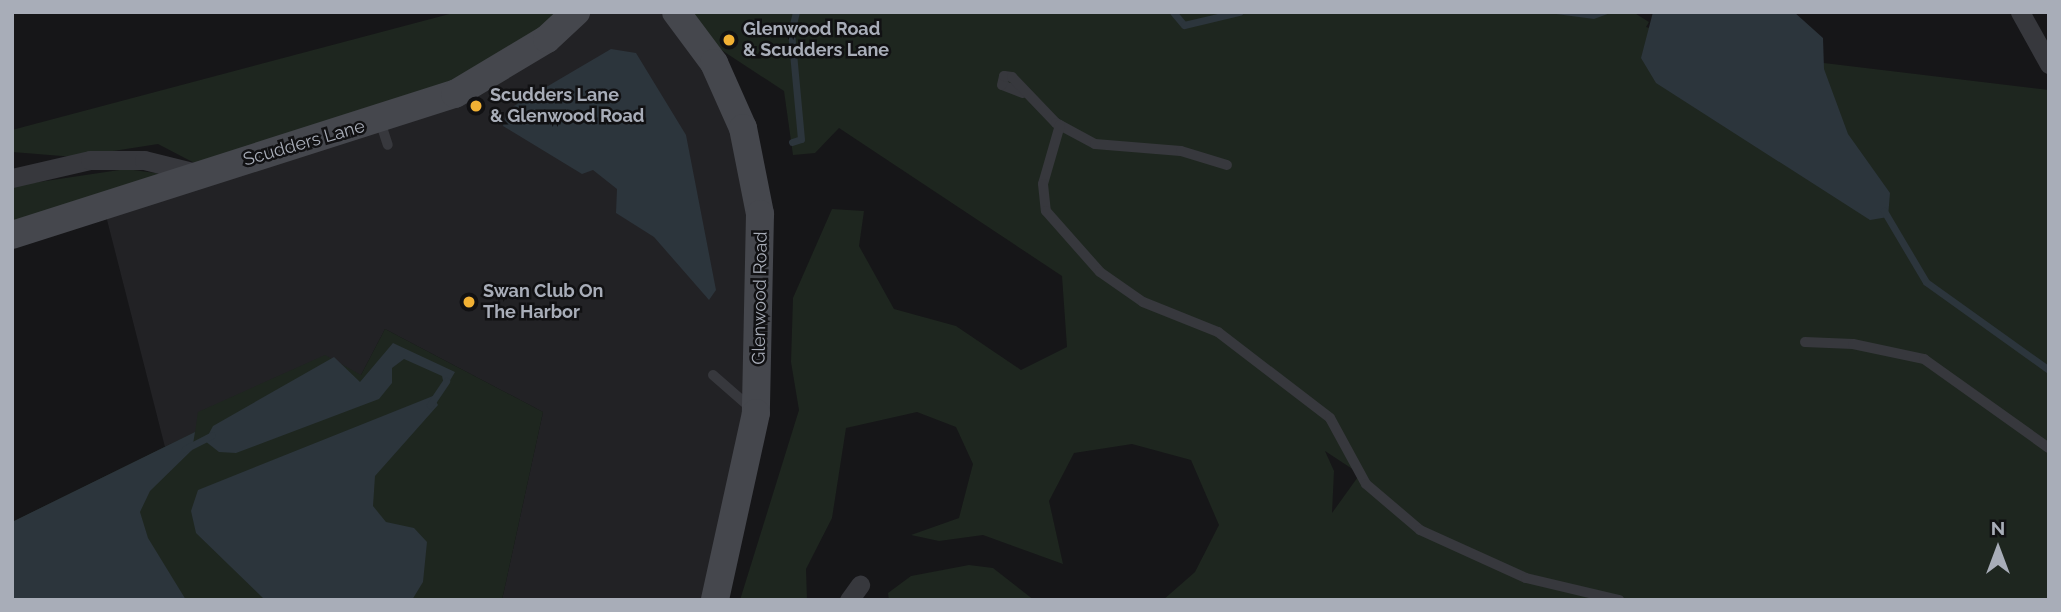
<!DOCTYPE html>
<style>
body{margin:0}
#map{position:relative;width:2061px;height:612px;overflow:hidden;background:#161618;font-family:Raleway,sans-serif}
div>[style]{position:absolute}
.built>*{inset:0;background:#222225}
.green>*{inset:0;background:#1e261f}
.water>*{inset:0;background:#2c353c}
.stream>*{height:7px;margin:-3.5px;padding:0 3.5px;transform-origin:3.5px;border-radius:3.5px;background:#2c353c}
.service>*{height:10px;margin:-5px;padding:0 5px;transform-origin:5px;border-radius:5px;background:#37383d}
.minor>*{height:19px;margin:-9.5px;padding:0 9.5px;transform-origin:9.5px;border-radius:9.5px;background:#37383d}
.secondary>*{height:28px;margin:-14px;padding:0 14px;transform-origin:14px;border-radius:14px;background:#45474d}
.dots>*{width:19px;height:19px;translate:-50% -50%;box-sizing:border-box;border:4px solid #111113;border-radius:50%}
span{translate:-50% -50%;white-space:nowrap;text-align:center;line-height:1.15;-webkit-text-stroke:5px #111113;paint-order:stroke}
.poi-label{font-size:18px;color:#a8adb8;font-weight:700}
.left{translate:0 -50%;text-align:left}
.street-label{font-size:18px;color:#a8adb8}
.frame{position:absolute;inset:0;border:14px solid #a8adb8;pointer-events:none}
.north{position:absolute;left:1963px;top:514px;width:70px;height:70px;-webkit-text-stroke:5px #111113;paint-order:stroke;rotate:0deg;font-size:19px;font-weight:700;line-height:28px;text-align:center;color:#a8adb8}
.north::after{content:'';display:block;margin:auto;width:24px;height:32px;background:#a8adb8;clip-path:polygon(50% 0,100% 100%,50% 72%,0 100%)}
</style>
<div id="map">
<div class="built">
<i style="clip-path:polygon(576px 12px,676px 12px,743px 128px,762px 329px,715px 600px,502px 600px,543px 412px,385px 329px,361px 375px,165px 447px,103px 204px)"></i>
</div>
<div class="green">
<i style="clip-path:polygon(457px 12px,576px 12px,488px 77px,12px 235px,12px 186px,126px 169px,178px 176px,204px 168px,158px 144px,75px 157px,12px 152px,12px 130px)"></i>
<i style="clip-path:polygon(evenodd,676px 12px,1633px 12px,1649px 22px,1646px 27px,1732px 52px,2049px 90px,2049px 600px,1163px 600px,1195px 572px,1219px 525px,1191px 460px,1132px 444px,1074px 453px,1049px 501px,1063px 564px,983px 535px,939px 541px,911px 535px,959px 518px,973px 464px,956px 427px,917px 412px,846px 428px,832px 518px,806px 569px,807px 600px,740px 600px,799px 410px,791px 362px,793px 298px,832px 209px,864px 211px,859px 246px,894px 309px,956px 326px,1021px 370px,1067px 347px,1062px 276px,839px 128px,815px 153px,793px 155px,784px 91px,691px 30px,676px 12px,1325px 451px,1360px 474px,1332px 513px,1334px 471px,1325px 451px)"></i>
<i style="clip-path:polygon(385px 329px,543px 412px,502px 600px,12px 600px,12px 522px,195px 432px,198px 412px,325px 355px,361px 375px)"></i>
<i style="clip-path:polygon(969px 565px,993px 568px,1034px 600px,889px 600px,888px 593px,911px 576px)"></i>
</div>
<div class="water">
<i style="clip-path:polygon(1541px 12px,1613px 12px,1594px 19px)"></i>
<i style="clip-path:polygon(1653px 12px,1794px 12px,1823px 38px,1824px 69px,1848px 134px,1890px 193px,1888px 217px,1870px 220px,1656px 83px,1641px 58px)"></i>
<i style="clip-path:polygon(611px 49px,636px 53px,686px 135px,716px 290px,709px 300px,654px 237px,616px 213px,617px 189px,593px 170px,582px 174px,503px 126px,507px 110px)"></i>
<i style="clip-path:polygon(393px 343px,455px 372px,445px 389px,442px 376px,404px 359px,392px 368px,392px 383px,379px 399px,236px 453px,219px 452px,205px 441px,213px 426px,334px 357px,360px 382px)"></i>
<i style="clip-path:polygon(433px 396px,438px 405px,375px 476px,373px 506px,386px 522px,414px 528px,427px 542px,423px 582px,412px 600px,265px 600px,196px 533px,191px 511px,198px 490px)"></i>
<i style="clip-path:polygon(195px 432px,192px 450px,150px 491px,140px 512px,148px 538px,186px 600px,12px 600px,12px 522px)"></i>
</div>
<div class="stream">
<i style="left:1173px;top:12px;width:17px;rotate:50deg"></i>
<i style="left:1184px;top:25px;width:57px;rotate:-13.3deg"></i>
<i style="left:792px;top:142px;width:9px;rotate:-18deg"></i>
<i style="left:801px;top:139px;width:107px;rotate:-95.3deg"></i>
<i style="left:791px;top:32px;width:21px;rotate:-76deg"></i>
<i style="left:1884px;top:211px;width:82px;rotate:59.4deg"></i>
<i style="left:1926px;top:282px;width:151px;rotate:35.6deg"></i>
<i style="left:430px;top:405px;width:29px;rotate:-56deg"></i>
<i style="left:185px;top:449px;width:30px;rotate:-27deg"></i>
</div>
<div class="service">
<i style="left:1023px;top:93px;width:22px;rotate:-159deg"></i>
<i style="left:1002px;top:85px;width:9px;rotate:-77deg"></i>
<i style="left:1004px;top:76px;width:8px;rotate:7deg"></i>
<i style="left:1012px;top:77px;width:64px;rotate:46.3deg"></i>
<i style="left:1056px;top:123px;width:44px;rotate:28.3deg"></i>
<i style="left:1095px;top:144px;width:86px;rotate:4.7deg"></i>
<i style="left:1181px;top:151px;width:48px;rotate:16.9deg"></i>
<i style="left:380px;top:121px;width:25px;rotate:72deg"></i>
<i style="left:1060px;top:125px;width:61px;rotate:106.1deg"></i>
<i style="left:1043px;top:184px;width:27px;rotate:84deg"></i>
<i style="left:1046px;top:211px;width:81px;rotate:48.5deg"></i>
<i style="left:1100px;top:272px;width:52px;rotate:34.9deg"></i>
<i style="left:1143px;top:302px;width:81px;rotate:21.8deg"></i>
<i style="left:1218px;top:332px;width:141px;rotate:37.5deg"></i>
<i style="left:1330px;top:418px;width:75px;rotate:61.4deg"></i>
<i style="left:1366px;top:484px;width:71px;rotate:40.4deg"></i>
<i style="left:1420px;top:530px;width:116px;rotate:24.4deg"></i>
<i style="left:1526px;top:578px;width:96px;rotate:13.3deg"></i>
<i style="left:1805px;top:342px;width:48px;rotate:2.4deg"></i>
<i style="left:1853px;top:344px;width:73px;rotate:11.9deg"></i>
<i style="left:1924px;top:359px;width:153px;rotate:35.5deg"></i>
<i style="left:713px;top:375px;width:52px;rotate:41.1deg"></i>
</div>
<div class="minor">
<i style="left:2020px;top:12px;width:60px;rotate:60.9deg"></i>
<i style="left:12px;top:178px;width:80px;rotate:-13deg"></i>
<i style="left:90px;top:160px;width:54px"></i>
<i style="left:144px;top:160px;width:54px;rotate:14deg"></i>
<i style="left:849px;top:600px;width:19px;rotate:-54deg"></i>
</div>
<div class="secondary">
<i style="left:676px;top:12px;width:64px;rotate:53.3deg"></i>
<i style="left:714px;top:63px;width:71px;rotate:66deg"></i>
<i style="left:743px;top:128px;width:88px;rotate:78.8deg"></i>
<i style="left:760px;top:214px;width:199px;rotate:91.2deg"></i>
<i style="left:756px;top:413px;width:191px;rotate:102.4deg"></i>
<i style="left:12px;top:235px;width:465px;rotate:-17.7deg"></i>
<i style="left:455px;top:94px;width:107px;rotate:-30.9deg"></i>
<i style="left:547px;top:39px;width:40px;rotate:-43deg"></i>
</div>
<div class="dots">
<i style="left:729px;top:40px;background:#f2b134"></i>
<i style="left:476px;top:106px;background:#f2b134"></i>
<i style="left:469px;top:302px;background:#f2b134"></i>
</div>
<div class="poi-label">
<span class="left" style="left:743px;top:40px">Glenwood Road<br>&amp; Scudders Lane</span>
<span class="left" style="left:490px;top:106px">Scudders Lane<br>&amp; Glenwood Road</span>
<span class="left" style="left:483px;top:302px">Swan Club On<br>The Harbor</span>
</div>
<div class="street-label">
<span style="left:304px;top:143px;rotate:-16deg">Scudders Lane</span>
<span style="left:760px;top:298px;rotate:-89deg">Glenwood Road</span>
</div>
<div class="frame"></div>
<div class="north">N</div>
</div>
